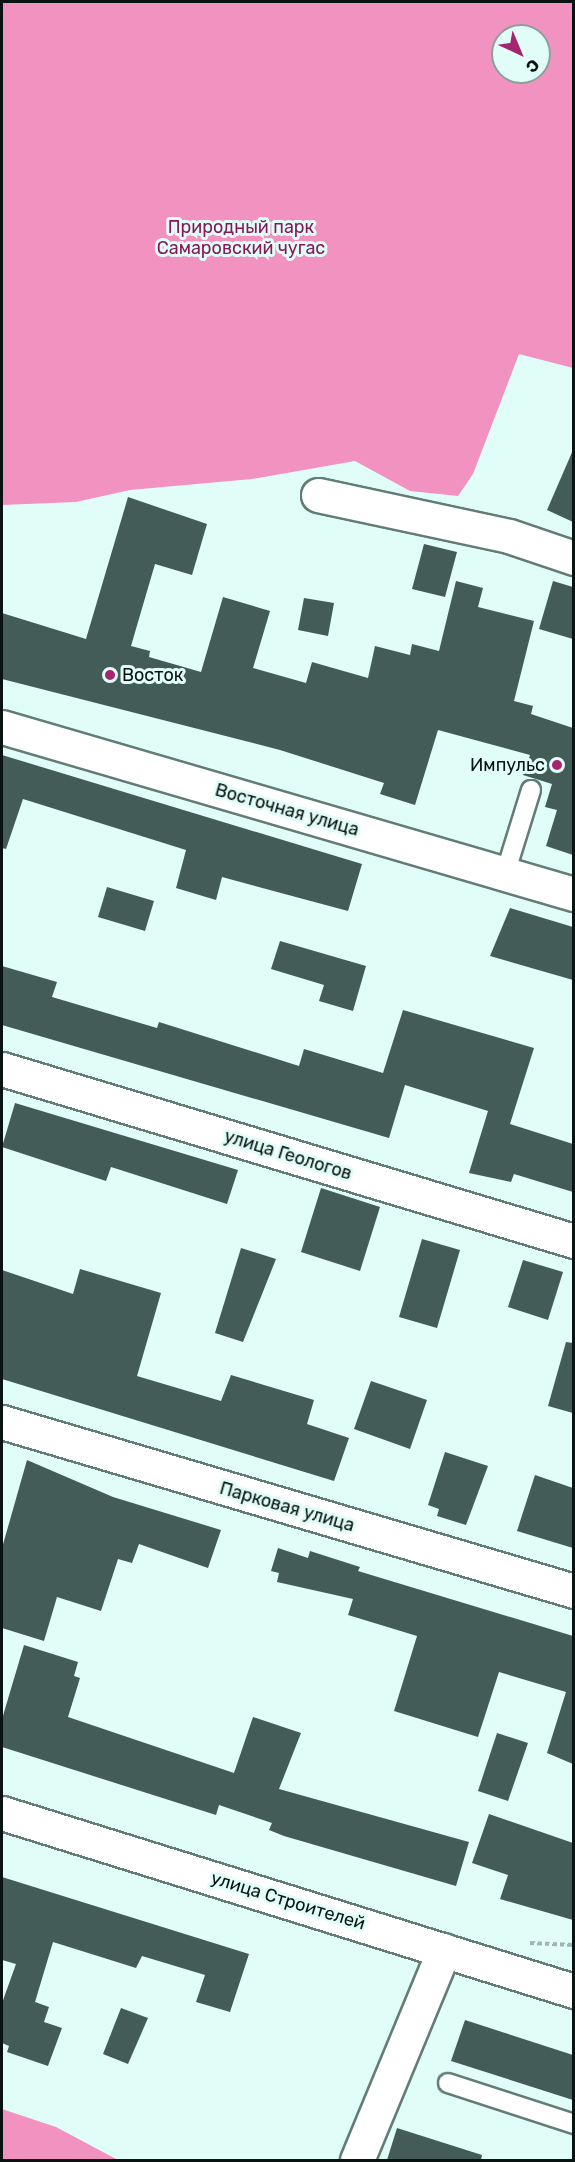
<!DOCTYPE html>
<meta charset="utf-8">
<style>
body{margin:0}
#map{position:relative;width:575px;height:2162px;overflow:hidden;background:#e1fdf7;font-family:Rubik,sans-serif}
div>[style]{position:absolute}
.forest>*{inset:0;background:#f292c1}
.building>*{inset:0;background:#445c57}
.path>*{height:4px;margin-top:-2px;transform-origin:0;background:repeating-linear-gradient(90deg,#9fb5b0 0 4.5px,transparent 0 7.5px)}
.roads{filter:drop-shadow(2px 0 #637c76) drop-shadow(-2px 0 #637c76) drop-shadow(0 2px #637c76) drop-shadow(0 -2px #637c76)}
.lane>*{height:18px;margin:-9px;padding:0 9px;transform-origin:9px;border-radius:9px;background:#fff}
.street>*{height:33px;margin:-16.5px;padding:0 16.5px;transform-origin:16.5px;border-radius:16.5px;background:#fff}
.secondary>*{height:33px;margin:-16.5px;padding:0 16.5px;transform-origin:16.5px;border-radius:16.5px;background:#fff}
.dots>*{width:16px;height:16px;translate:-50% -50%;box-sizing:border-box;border:3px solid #e1fdf7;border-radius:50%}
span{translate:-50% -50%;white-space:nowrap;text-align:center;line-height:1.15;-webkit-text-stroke:6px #e1fdf7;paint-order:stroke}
.park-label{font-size:18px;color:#88185b}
.poi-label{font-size:18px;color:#091311}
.left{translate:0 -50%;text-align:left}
.right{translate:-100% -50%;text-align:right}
.street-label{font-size:18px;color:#091311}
.frame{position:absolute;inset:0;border:3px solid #091311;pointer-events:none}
.north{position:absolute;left:491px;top:24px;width:60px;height:60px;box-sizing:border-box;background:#e1fdf7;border:2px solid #8b9f9b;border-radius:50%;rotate:136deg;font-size:16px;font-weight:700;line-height:24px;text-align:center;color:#091311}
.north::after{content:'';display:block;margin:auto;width:21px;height:27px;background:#a72471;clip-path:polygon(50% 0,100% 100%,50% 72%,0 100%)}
</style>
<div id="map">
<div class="forest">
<i style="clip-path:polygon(evenodd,2px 2px,573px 2px,573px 368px,519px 354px,473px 474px,458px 496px,410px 491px,355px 461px,252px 479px,130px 490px,76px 502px,2px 505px,2px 2px,503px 36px,539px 36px,539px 72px,503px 72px,503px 36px)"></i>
<i style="clip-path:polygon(2px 2109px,56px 2127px,118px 2160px,2px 2160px)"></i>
</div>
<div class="building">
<i style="clip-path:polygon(573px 450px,573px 522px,547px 510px)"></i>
<i style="clip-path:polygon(128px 497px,207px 524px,192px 575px,155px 564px,131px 646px,150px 651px,149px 657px,201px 672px,223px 597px,270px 611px,253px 668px,306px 683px,312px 662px,368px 678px,375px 646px,410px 655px,412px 644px,439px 651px,456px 581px,483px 588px,478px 607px,534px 621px,514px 701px,533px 706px,531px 714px,573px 728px,573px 855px,546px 846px,557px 810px,545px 807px,552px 784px,523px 775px,530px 755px,438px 730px,415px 805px,380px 794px,384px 783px,280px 750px,2px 679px,2px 613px,86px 639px)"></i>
<i style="clip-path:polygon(424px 544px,457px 552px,445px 597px,412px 589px)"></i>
<i style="clip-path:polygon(553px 581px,573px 587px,573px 639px,539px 629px)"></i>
<i style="clip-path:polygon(304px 598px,334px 603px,328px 636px,298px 630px)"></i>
<i style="clip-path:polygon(2px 755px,362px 864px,348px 911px,222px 877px,216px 900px,176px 888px,186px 850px,23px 799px,6px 849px,2px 848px)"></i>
<i style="clip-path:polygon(107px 887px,154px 901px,145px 931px,98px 917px)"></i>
<i style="clip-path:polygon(510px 908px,573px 927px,573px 980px,490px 956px)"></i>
<i style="clip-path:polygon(280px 941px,366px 966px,353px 1011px,319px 1001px,324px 985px,271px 969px)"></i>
<i style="clip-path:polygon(2px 966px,57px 982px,52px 997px,157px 1028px,159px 1022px,299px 1066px,304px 1049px,383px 1073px,403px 1010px,534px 1048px,510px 1124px,573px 1144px,573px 1192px,514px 1174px,511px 1182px,469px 1173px,488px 1111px,405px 1085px,389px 1138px,2px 1025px)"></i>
<i style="clip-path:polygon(15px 1103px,238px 1170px,227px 1204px,111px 1167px,106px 1181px,2px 1147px)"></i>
<i style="clip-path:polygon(321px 1188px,380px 1207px,360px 1271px,301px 1252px)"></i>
<i style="clip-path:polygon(422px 1239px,460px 1250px,437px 1328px,399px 1317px)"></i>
<i style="clip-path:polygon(241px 1248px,276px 1259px,243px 1342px,215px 1333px)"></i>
<i style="clip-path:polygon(523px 1260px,563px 1272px,548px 1320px,508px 1307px)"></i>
<i style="clip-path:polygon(80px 1269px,161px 1293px,137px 1376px,221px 1401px,231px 1375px,314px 1400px,307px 1424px,349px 1438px,334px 1481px,2px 1379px,2px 1270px,73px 1294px)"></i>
<i style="clip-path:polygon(566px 1342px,573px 1343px,573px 1413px,548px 1406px)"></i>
<i style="clip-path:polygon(371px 1381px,427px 1400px,410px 1449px,354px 1429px)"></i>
<i style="clip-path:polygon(445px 1452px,488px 1466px,466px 1525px,437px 1516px,439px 1509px,428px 1505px)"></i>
<i style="clip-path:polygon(27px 1460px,113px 1497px,221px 1530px,208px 1568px,139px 1544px,132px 1563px,118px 1559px,101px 1611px,57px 1597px,44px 1641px,2px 1628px,2px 1548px)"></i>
<i style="clip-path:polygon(535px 1475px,573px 1488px,573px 1548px,517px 1531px)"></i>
<i style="clip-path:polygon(278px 1548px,308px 1558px,310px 1551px,360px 1567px,358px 1571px,573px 1636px,573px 1764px,547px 1753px,566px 1692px,499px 1672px,478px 1737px,394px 1711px,417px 1636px,348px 1615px,353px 1599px,277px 1582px,279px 1573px,271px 1571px)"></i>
<i style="clip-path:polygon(24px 1645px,78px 1662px,74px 1676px,80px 1678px,68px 1717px,234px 1773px,253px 1717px,301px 1733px,279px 1789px,469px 1842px,456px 1886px,284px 1836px,269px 1830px,272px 1823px,219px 1805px,216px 1815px,2px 1747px,2px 1719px)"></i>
<i style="clip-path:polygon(497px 1733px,528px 1743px,508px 1801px,478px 1791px)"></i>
<i style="clip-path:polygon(489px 1814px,573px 1843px,573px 1920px,500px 1899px,508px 1875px,472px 1863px)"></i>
<i style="clip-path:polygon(2px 1877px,249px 1954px,230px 2012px,196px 2002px,205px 1975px,142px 1956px,136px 1968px,53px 1942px,35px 2002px,49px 2007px,44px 2022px,62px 2028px,48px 2066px,7px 2052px,9px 2046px,2px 2043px,2px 2003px,16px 1964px,2px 1960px)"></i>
<i style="clip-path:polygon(121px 2008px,148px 2018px,128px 2064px,103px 2054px)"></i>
<i style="clip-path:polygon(465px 2020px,573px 2055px,573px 2100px,451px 2061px)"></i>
<i style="clip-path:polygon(397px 2128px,482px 2155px,481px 2160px,387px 2160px)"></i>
</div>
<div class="path">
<i style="left:530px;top:1943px;width:44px;rotate:2.6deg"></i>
</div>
<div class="roads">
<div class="lane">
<i style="left:505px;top:874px;width:88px;rotate:-72.8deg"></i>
<i style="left:448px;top:2083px;width:133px;rotate:18deg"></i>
</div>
<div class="street">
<i style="left:318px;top:495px;width:195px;rotate:12.1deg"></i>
<i style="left:509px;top:536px;width:69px;rotate:18.7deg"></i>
<i style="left:2px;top:727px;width:596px;rotate:16.28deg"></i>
<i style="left:2px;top:1069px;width:597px;rotate:16.74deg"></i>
<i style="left:2px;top:1422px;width:596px;rotate:16.46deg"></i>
<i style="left:357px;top:2160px;width:227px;rotate:-67.5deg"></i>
</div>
<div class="secondary">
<i style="left:2px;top:1813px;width:599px;rotate:17.29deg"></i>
</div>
</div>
<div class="dots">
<i style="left:110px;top:675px;background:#a72471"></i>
<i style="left:557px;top:765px;background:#a72471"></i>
</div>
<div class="park-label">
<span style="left:241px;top:238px">Природный парк<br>Самаровский чугас</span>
</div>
<div class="poi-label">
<span class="left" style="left:122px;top:675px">Восток</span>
<span class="right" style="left:545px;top:765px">Импульс</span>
</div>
<div class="street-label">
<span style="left:287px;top:810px;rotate:16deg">Восточная улица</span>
<span style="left:288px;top:1155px;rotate:17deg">улица Геологов</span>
<span style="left:287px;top:1507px;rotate:16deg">Парковая улица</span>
<span style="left:288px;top:1901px;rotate:17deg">улица Строителей</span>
</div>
<div class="frame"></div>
<div class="north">С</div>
</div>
